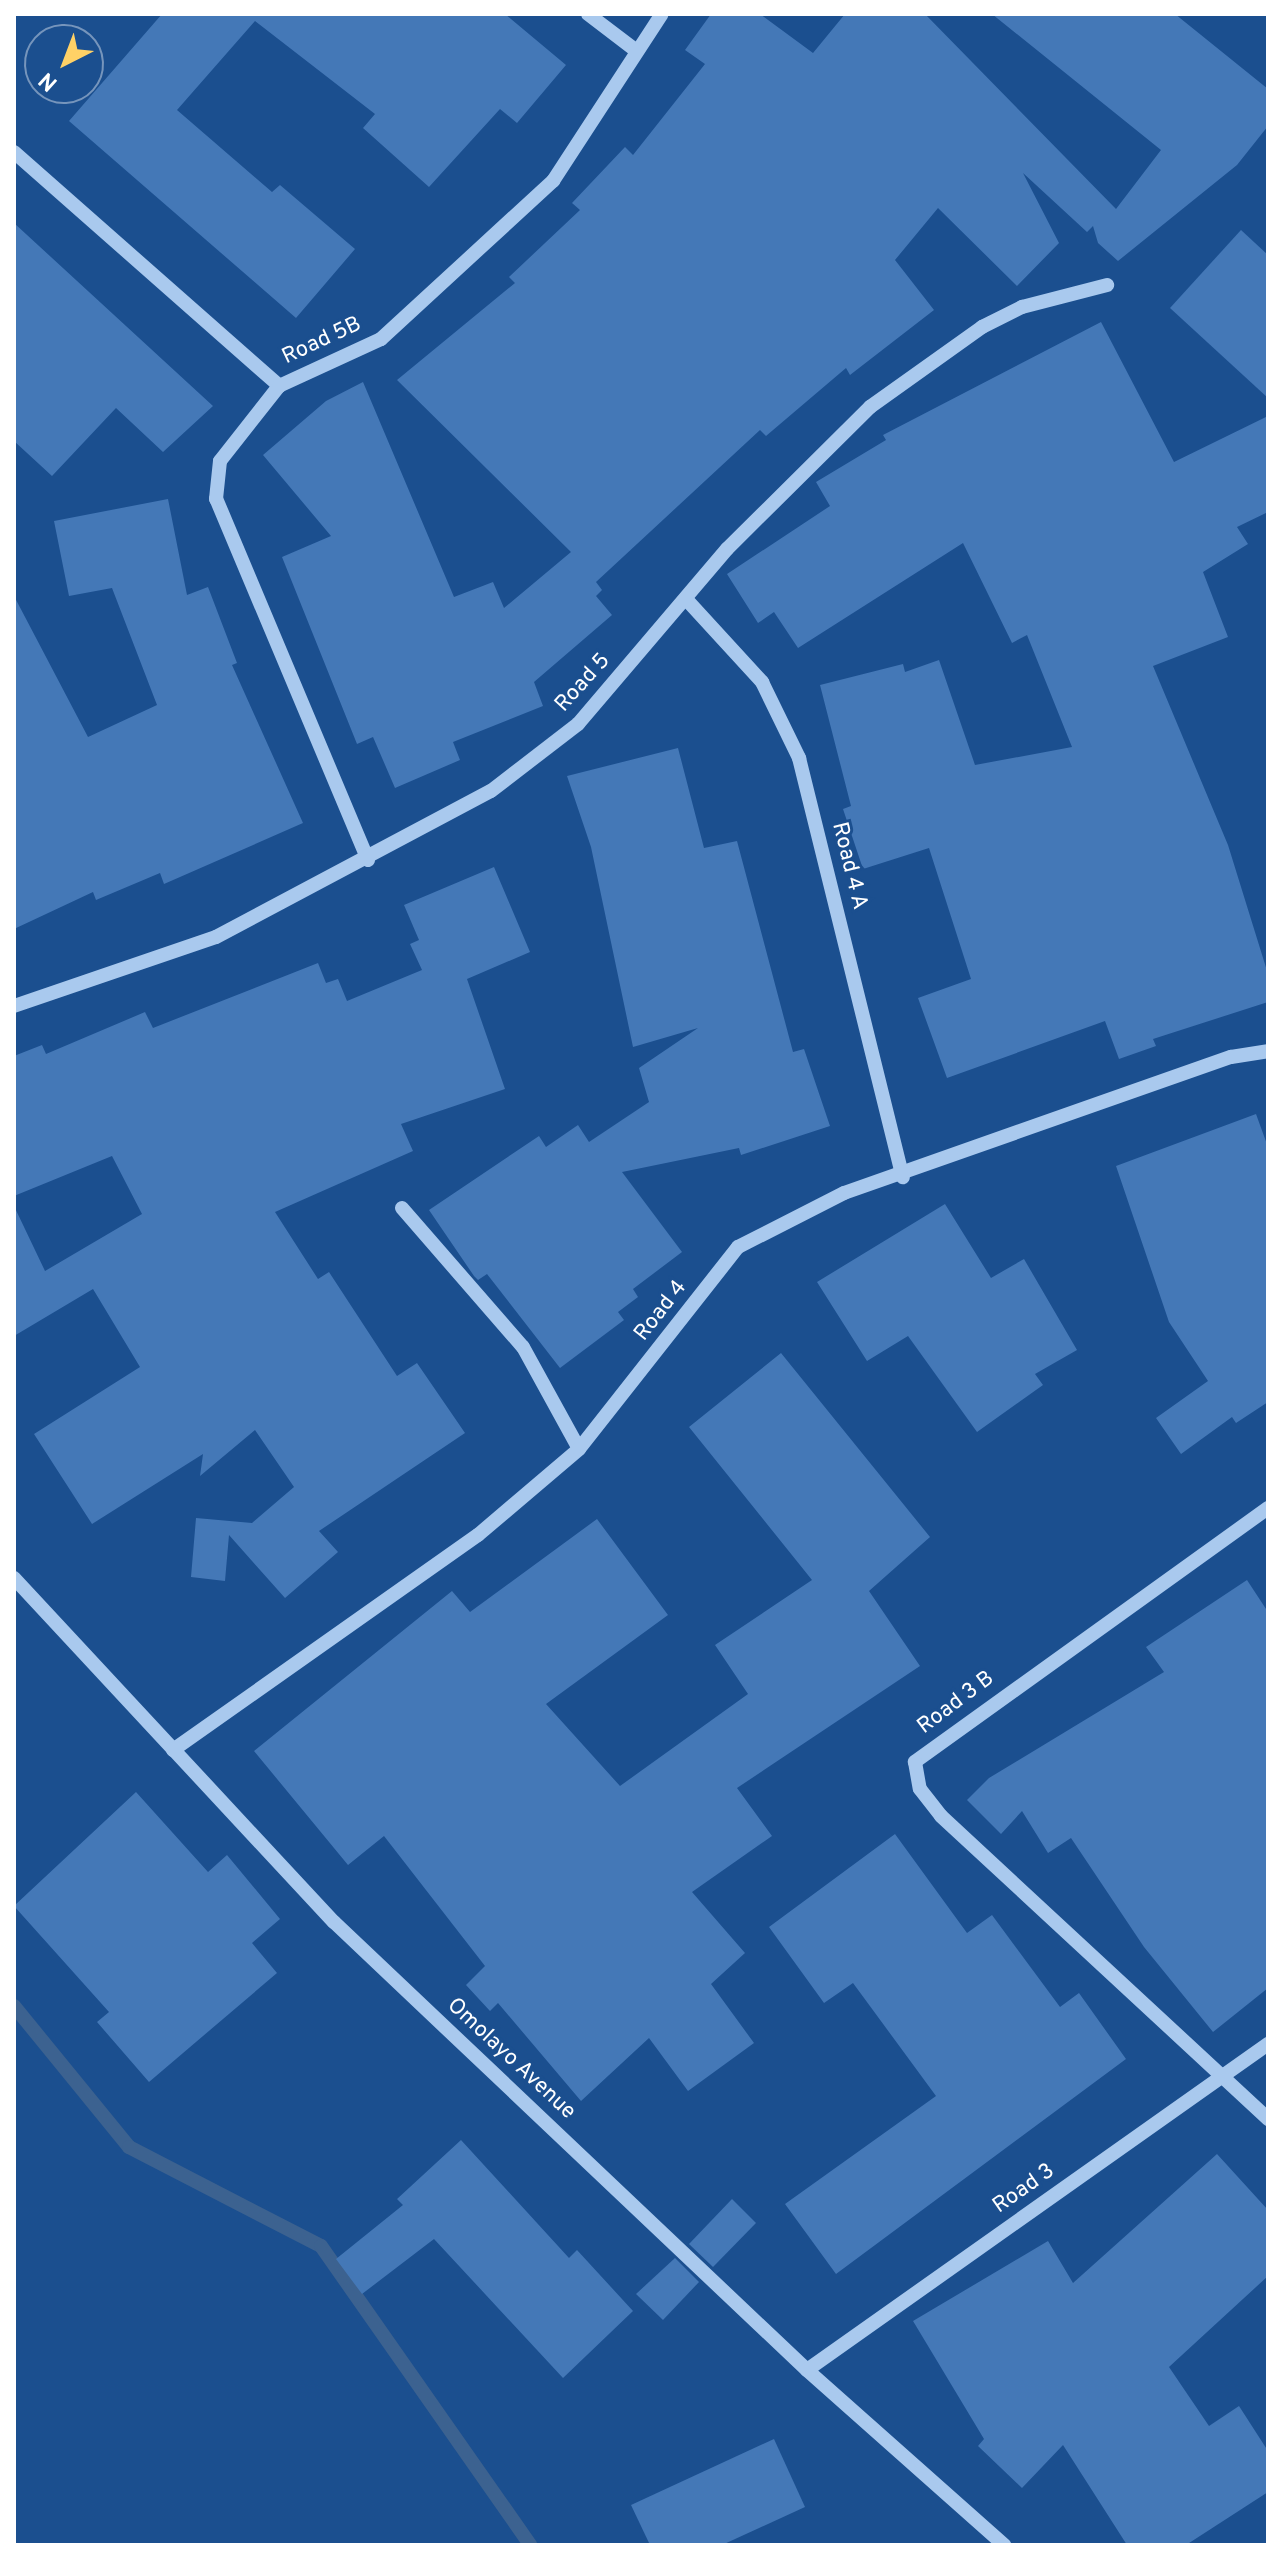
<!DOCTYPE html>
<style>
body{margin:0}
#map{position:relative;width:1282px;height:2559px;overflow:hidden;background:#1b4f8f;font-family:Overpass,sans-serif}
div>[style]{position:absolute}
.stream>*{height:14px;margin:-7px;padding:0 7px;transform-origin:7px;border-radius:7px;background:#3c6290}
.building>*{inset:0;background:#4478b7}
.minor>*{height:14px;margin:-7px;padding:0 7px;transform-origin:7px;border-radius:7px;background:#a9c9ee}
span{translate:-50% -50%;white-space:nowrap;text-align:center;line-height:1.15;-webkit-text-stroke:6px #1b4f8f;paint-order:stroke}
.street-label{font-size:22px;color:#fff}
.frame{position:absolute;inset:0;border:16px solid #fff;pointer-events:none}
.north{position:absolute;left:24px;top:24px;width:80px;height:80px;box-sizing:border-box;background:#1b4f8f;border:2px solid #7695bc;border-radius:50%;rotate:222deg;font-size:22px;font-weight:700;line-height:32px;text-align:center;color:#fff}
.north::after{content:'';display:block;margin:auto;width:28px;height:36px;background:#ffd166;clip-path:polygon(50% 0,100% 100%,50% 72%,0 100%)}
</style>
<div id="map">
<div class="stream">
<i style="left:14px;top:2006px;width:182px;rotate:50.8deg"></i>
<i style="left:129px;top:2147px;width:216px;rotate:27.3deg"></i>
<i style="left:321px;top:2246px;width:365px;rotate:55deg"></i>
</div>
<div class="building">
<i style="clip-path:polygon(162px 14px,505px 14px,566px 65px,517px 123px,500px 109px,429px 187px,363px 128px,375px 114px,255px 21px,177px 110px,272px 192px,280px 185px,355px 249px,296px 318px,69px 121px)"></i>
<i style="clip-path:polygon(711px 14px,760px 14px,813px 53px,845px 14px,925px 14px,1116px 209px,1161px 150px,992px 14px,1175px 14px,1268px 89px,1268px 126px,1237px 165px,1118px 261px,1098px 243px,1093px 226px,1087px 232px,1023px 173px,1059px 243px,1017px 286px,938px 208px,895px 260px,934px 310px,850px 375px,846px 368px,766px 436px,760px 430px,596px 582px,602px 590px,596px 596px,612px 615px,534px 682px,543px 706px,453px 742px,460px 760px,395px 788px,373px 737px,357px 744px,282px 557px,331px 536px,263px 455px,326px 401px,363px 382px,454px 597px,493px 582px,504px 608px,571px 552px,397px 380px,515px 283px,509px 277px,580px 210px,572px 203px,625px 147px,633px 155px,705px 64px,685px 50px)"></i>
<i style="clip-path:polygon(14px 223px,213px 406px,163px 452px,116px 408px,52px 476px,14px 441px)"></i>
<i style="clip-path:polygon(1241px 230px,1268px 255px,1268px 398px,1170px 308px)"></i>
<i style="clip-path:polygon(1101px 322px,1174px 462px,1268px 416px,1268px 512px,1237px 527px,1248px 544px,1203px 572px,1228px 637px,1153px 666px,1228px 845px,1268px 974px,1268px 1002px,1153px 1039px,1156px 1046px,1119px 1059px,1105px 1021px,947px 1078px,918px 998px,971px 979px,929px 848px,863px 869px,843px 809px,851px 806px,820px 685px,903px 664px,905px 672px,939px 660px,975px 765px,1072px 747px,1027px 635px,1012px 643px,963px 543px,798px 648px,774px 612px,758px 623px,727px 574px,830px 506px,816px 482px,886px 440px,883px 435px)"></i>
<i style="clip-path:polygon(168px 499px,187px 595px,208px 587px,237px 663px,232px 665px,303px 823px,164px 884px,160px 873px,96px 900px,93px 892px,14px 929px,14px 596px,88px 737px,157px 705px,112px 588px,69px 596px,54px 521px)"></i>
<i style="clip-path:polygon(678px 748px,704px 848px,737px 841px,793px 1052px,804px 1049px,830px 1126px,741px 1155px,739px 1148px,622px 1172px,682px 1252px,633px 1289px,638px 1297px,618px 1312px,624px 1320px,560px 1368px,487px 1274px,478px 1280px,474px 1276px,429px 1210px,539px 1136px,546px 1147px,578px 1125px,589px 1142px,649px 1102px,639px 1068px,698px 1028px,633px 1047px,591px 847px,567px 776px)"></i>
<i style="clip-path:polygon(494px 867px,530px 952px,467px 979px,505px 1089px,401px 1124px,413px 1151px,275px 1212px,318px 1279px,329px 1272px,397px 1376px,417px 1363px,465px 1433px,319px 1531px,338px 1552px,285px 1598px,229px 1535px,225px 1581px,191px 1577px,196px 1518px,252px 1523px,294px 1487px,255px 1430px,200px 1476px,203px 1454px,92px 1524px,34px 1434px,140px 1367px,93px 1289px,14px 1336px,14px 1206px,45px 1271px,142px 1214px,112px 1156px,14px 1196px,14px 1056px,42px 1045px,46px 1054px,145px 1012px,153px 1028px,318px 963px,326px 983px,338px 979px,347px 1001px,422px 970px,410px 944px,419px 940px,404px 905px)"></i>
<i style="clip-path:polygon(1256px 1114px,1268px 1147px,1268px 1402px,1236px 1423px,1232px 1417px,1181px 1454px,1156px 1418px,1208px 1381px,1169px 1322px,1116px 1166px)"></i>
<i style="clip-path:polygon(945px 1204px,991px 1278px,1024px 1259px,1077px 1350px,1035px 1374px,1043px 1385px,977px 1432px,908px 1336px,867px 1361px,817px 1282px)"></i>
<i style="clip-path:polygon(781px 1353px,930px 1537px,869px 1591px,920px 1666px,737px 1788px,772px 1836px,692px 1892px,745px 1953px,711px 1984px,754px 2043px,688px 2091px,649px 2038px,581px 2101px,498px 2003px,490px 2011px,466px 1985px,485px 1966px,384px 1836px,348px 1865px,254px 1751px,452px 1591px,470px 1612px,597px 1519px,668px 1615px,546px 1704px,620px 1786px,748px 1694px,715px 1645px,812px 1580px,689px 1427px)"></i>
<i style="clip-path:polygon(1247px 1580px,1268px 1612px,1268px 1988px,1213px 2032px,1144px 1947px,1071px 1838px,1048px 1853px,1022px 1811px,1001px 1834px,967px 1800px,989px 1778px,1164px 1672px,1146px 1647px)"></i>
<i style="clip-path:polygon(136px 1792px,208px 1872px,227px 1855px,280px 1919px,252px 1943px,277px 1973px,149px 2082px,97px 2022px,109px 2012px,14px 1906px)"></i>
<i style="clip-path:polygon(895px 1834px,967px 1933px,992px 1915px,1060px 2007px,1079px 1993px,1126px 2059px,836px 2274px,785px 2204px,936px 2096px,853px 1983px,824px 2003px,769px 1927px)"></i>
<i style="clip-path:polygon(461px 2140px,569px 2258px,577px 2250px,633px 2311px,563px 2378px,434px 2239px,362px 2294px,336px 2259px,403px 2205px,397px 2199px)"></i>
<i style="clip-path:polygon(1217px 2154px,1268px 2210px,1268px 2276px,1169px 2367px,1209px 2426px,1239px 2406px,1268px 2451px,1268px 2492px,1186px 2545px,1127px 2545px,1063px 2445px,1022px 2488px,978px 2446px,984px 2439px,913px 2321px,1048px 2241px,1073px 2283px)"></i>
<i style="clip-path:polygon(732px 2199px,756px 2223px,713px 2267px,689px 2244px)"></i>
<i style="clip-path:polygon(675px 2258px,699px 2282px,663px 2320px,636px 2294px)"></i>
<i style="clip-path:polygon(774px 2439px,805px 2507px,722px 2545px,650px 2545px,631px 2505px)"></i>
</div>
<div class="minor">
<i style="left:588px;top:14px;width:58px;rotate:37.3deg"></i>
<i style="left:14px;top:152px;width:354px;rotate:41.4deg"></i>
<i style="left:686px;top:599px;width:113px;rotate:47.5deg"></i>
<i style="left:762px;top:682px;width:85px;rotate:64deg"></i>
<i style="left:799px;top:758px;width:432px;rotate:76.1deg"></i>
<i style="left:368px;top:860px;width:392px;rotate:-112.8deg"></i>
<i style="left:216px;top:499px;width:38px;rotate:-84deg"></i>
<i style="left:220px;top:461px;width:95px;rotate:-51.8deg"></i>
<i style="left:279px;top:386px;width:112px;rotate:-24.7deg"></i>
<i style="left:381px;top:339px;width:234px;rotate:-42.6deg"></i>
<i style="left:553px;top:181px;width:199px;rotate:-56.9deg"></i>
<i style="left:14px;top:1006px;width:213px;rotate:-18.9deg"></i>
<i style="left:216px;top:937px;width:311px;rotate:-28deg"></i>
<i style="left:491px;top:791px;width:110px;rotate:-37.6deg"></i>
<i style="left:578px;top:724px;width:230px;rotate:-49.6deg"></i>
<i style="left:727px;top:549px;width:202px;rotate:-44.8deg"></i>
<i style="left:870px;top:407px;width:138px;rotate:-35.5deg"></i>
<i style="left:982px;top:327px;width:45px;rotate:-26.6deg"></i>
<i style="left:1022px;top:307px;width:88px;rotate:-14.5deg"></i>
<i style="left:402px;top:1208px;width:184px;rotate:49deg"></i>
<i style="left:523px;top:1347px;width:116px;rotate:61.2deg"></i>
<i style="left:1268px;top:1508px;width:435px;rotate:144.3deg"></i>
<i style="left:915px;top:1762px;width:27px;rotate:80deg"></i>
<i style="left:920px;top:1789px;width:34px;rotate:52deg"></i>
<i style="left:941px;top:1816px;width:446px;rotate:42.8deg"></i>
<i style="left:14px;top:1578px;width:470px;rotate:47.1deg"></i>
<i style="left:334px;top:1922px;width:651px;rotate:43.45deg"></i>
<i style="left:807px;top:2370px;width:264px;rotate:41.6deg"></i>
<i style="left:173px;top:1750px;width:373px;rotate:-35.2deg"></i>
<i style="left:478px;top:1535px;width:133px;rotate:-40.4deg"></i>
<i style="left:579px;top:1449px;width:257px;rotate:-51.8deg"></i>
<i style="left:738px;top:1247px;width:119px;rotate:-27deg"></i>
<i style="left:844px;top:1193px;width:410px;rotate:-19.4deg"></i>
<i style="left:1231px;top:1057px;width:37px;rotate:-9deg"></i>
<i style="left:807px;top:2370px;width:565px;rotate:-35.27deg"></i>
</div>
<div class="street-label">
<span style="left:322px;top:341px;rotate:-25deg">Road 5B</span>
<span style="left:583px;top:683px;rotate:-48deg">Road 5</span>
<span style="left:849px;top:866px;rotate:76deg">Road 4 A</span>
<span style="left:661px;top:1311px;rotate:-52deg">Road 4</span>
<span style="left:956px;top:1703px;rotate:-37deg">Road 3 B</span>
<span style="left:511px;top:2059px;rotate:43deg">Omolayo Avenue</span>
<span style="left:1024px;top:2189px;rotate:-35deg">Road 3</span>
</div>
<div class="frame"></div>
<div class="north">N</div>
</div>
